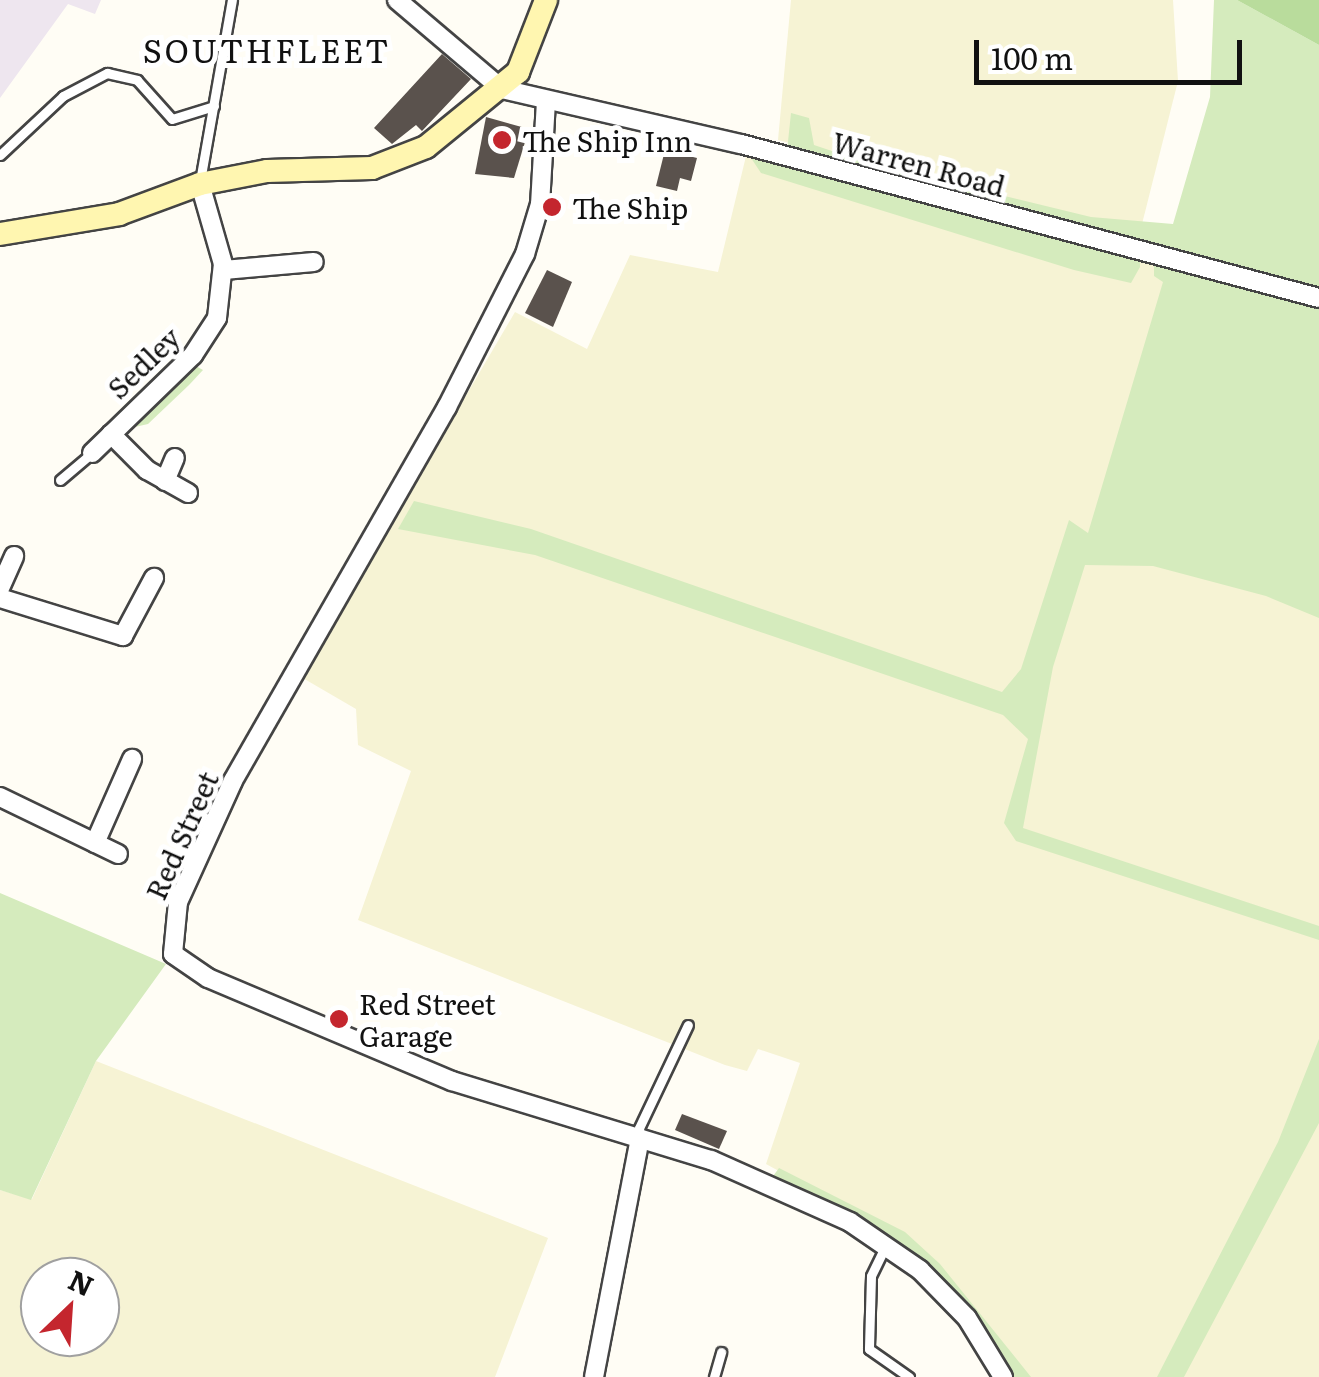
<!DOCTYPE html>
<style>
body{margin:0}
#map{position:relative;width:1319px;height:1377px;overflow:hidden;background:#fffdf5;font-family:Literata,serif}
div>[style]{position:absolute}
.industrial>*{inset:0;background:#eee6ef}
.farmland>*{inset:0;background:#f6f3d4}
.green>*{inset:0;background:#d5ebbd}
.forest>*{inset:0;background:#b9dc9c}
.building>*{inset:0;background:#5a524d}
.roads{filter:drop-shadow(2px 0 #444) drop-shadow(-2px 0 #444) drop-shadow(0 2px #444) drop-shadow(0 -2px #444)}
.lane>*{height:9px;margin:-4.5px;padding:0 4.5px;transform-origin:4.5px;border-radius:4.5px;background:#fff}
.street>*{height:18px;margin:-9px;padding:0 9px;transform-origin:9px;border-radius:9px;background:#fff}
.secondary>*{height:22px;margin:-11px;padding:0 11px;transform-origin:11px;border-radius:11px;background:#fff6b0}
.dots>*{width:28px;height:28px;translate:-50% -50%;box-sizing:border-box;border:5px solid #fff;border-radius:50%}
span{translate:-50% -50%;white-space:nowrap;text-align:center;line-height:1.15;-webkit-text-stroke:10px #fff;paint-order:stroke}
.poi-label{font-size:28px;color:#111}
.left{translate:0 -50%;text-align:left}
.street-label{font-size:28px;color:#111}
.quarter-label{font-size:32px;color:#111;letter-spacing:2.5px}
.north{position:absolute;left:20px;top:1257px;width:100px;height:100px;box-sizing:border-box;background:#fff;border:2px solid #a0a0a0;border-radius:50%;rotate:25deg;font-size:28px;font-weight:700;line-height:40px;text-align:center;color:#111}
.north::after{content:'';display:block;margin:auto;width:35px;height:45px;background:#c4262e;clip-path:polygon(50% 0,100% 100%,50% 72%,0 100%)}
.scale{position:absolute;left:974px;top:40px;width:268px;height:45px;box-sizing:border-box;border:5px solid #111;border-top:0;padding-left:12px;font-size:30px;line-height:35px;white-space:nowrap;color:#111;-webkit-text-stroke:8px #fff;paint-order:stroke}
</style>
<div id="map">
<div class="industrial">
<i style="clip-path:polygon(0 0,101px 0,95px 14px,68px 4px,0 98px)"></i>
</div>
<div class="farmland">
<i style="clip-path:polygon(791px 0,1173px 0,1178px 81px,1140px 232px,778px 140px)"></i>
<i style="clip-path:polygon(747px 152px,1168px 265px,1319px 605px,1319px 1377px,1024px 1377px,887px 1230px,766px 1164px,800px 1063px,758px 1049px,747px 1071px,725px 1065px,358px 920px,411px 771px,358px 745px,356px 709px,301px 677px,515px 312px,587px 349px,630px 255px,718px 272px)"></i>
<i style="clip-path:polygon(evenodd,96px 1061px,548px 1238px,495px 1377px,0 1377px,0 1190px,32px 1199px,96px 1061px,40px 1277px,100px 1277px,100px 1337px,40px 1337px,40px 1277px)"></i>
</div>
<div class="green">
<i style="clip-path:polygon(1214px 0,1237px 0,1319px 45px,1319px 294px,787px 151px,791px 113px,809px 118px,814px 145px,865px 162px,1091px 217px,1173px 224px,1210px 97px)"></i>
<i style="clip-path:polygon(747px 152px,1140px 259px,1140px 267px,1131px 283px,1074px 270px,761px 173px)"></i>
<i style="clip-path:polygon(1154px 262px,1319px 301px,1319px 618px,1266px 596px,1153px 566px,1085px 565px,1053px 667px,1023px 828px,1319px 926px,1319px 940px,1016px 841px,1004px 823px,1028px 739px,1003px 715px,535px 555px,398px 529px,414px 501px,531px 529px,1002px 692px,1021px 669px,1069px 520px,1088px 533px,1163px 282px,1154px 276px)"></i>
<i style="clip-path:polygon(194px 365px,203px 370px,189px 385px,148px 424px,126px 429px)"></i>
<i style="clip-path:polygon(0 893px,166px 964px,96px 1061px,31px 1200px,0 1190px)"></i>
<i style="clip-path:polygon(1319px 1039px,1319px 1123px,1184px 1377px,1157px 1377px,1278px 1142px)"></i>
<i style="clip-path:polygon(779px 1168px,905px 1232px,940px 1264px,1031px 1377px,1006px 1377px,949px 1294px,771px 1179px)"></i>
</div>
<div class="forest">
<i style="clip-path:polygon(1237px 0,1319px 0,1319px 45px)"></i>
</div>
<div class="building">
<i style="clip-path:polygon(442px 54px,471px 79px,422px 131px,416px 125px,392px 144px,374px 128px)"></i>
<i style="clip-path:polygon(486px 117px,529px 129px,514px 178px,475px 174px)"></i>
<i style="clip-path:polygon(665px 150px,697px 158px,691px 181px,680px 178px,677px 191px,656px 186px)"></i>
<i style="clip-path:polygon(547px 270px,572px 282px,553px 327px,525px 313px)"></i>
<i style="clip-path:polygon(682px 1114px,727px 1131px,719px 1149px,675px 1130px)"></i>
</div>
<div class="roads">
<div class="lane">
<i style="left:0;top:155px;width:86px;rotate:-43.1deg"></i>
<i style="left:63px;top:96px;width:50px;rotate:-27.6deg"></i>
<i style="left:107px;top:73px;width:31px;rotate:13deg"></i>
<i style="left:137px;top:80px;width:52px;rotate:48.1deg"></i>
<i style="left:172px;top:119px;width:44px;rotate:-17.2deg"></i>
<i style="left:200px;top:181px;width:184px;rotate:-80deg"></i>
<i style="left:60px;top:480px;width:42px;rotate:-40.2deg"></i>
<i style="left:640px;top:1139px;width:11px;rotate:-95deg"></i>
<i style="left:639px;top:1128px;width:114px;rotate:-64.6deg"></i>
<i style="left:886px;top:1245px;width:34px;rotate:116deg"></i>
<i style="left:871px;top:1276px;width:73px;rotate:91.6deg"></i>
<i style="left:869px;top:1349px;width:49px;rotate:35deg"></i>
<i style="left:714px;top:1377px;width:26px;rotate:-74deg"></i>
</div>
<div class="street">
<i style="left:397px;top:0;width:138px;rotate:40.3deg"></i>
<i style="left:502px;top:89px;width:245px;rotate:13deg"></i>
<i style="left:741px;top:144px;width:598px;rotate:14.92deg"></i>
<i style="left:546px;top:101px;width:103px;rotate:93.3deg"></i>
<i style="left:540px;top:204px;width:52px;rotate:106.7deg"></i>
<i style="left:525px;top:254px;width:172px;rotate:117deg"></i>
<i style="left:447px;top:407px;width:431px;rotate:119.8deg"></i>
<i style="left:233px;top:781px;width:133px;rotate:114.4deg"></i>
<i style="left:178px;top:902px;width:52px;rotate:95.5deg"></i>
<i style="left:173px;top:954px;width:42px;rotate:34.4deg"></i>
<i style="left:208px;top:978px;width:265px;rotate:22.9deg"></i>
<i style="left:452px;top:1081px;width:271px;rotate:17deg"></i>
<i style="left:711px;top:1160px;width:152px;rotate:24deg"></i>
<i style="left:850px;top:1222px;width:85px;rotate:34.4deg"></i>
<i style="left:920px;top:1270px;width:67px;rotate:45.6deg"></i>
<i style="left:967px;top:1318px;width:69px;rotate:58.6deg"></i>
<i style="left:224px;top:270px;width:90px;rotate:-5.1deg"></i>
<i style="left:111px;top:434px;width:51px;rotate:45deg"></i>
<i style="left:147px;top:470px;width:47px;rotate:29.3deg"></i>
<i style="left:92px;top:453px;width:141px;rotate:-44.1deg"></i>
<i style="left:193px;top:355px;width:44px;rotate:-57deg"></i>
<i style="left:217px;top:318px;width:54px;rotate:-83.7deg"></i>
<i style="left:223px;top:264px;width:83px;rotate:-106deg"></i>
<i style="left:165px;top:481px;width:25px;rotate:-67deg"></i>
<i style="left:0;top:588px;width:35px;rotate:-66deg"></i>
<i style="left:0;top:598px;width:129px;rotate:17.2deg"></i>
<i style="left:123px;top:636px;width:66px;rotate:-61.9deg"></i>
<i style="left:0;top:797px;width:131px;rotate:25.8deg"></i>
<i style="left:95px;top:843px;width:92px;rotate:-66.2deg"></i>
<i style="left:594px;top:1377px;width:242px;rotate:-79.1deg"></i>
</div>
<div class="secondary">
<i style="left:0;top:234px;width:121px;rotate:-9.5deg"></i>
<i style="left:119px;top:214px;width:86px;rotate:-20.3deg"></i>
<i style="left:200px;top:184px;width:68px;rotate:-11deg"></i>
<i style="left:267px;top:171px;width:105px;rotate:-1.6deg"></i>
<i style="left:372px;top:168px;width:58px;rotate:-21.3deg"></i>
<i style="left:426px;top:147px;width:119px;rotate:-39.2deg"></i>
<i style="left:518px;top:72px;width:77px;rotate:-68.7deg"></i>
</div>
</div>
<div class="dots">
<i style="left:502px;top:140px;background:#c4262e"></i>
<i style="left:552px;top:207px;background:#c4262e"></i>
<i style="left:339px;top:1019px;background:#c4262e"></i>
</div>
<div class="poi-label">
<span class="left" style="left:522px;top:140px">The Ship Inn</span>
<span class="left" style="left:572px;top:207px">The Ship</span>
<span class="left" style="left:359px;top:1019px">Red Street<br>Garage</span>
</div>
<div class="street-label">
<span style="left:919px;top:163px;rotate:15deg">Warren Road</span>
<span style="left:143px;top:362px;rotate:-44deg">Sedley</span>
<span style="left:181px;top:835px;rotate:-66deg">Red Street</span>
</div>
<div class="quarter-label">
<span style="left:267px;top:49px">SOUTHFLEET</span>
</div>
<div class="north">N</div>
<div class="scale">100 m</div>
</div>
